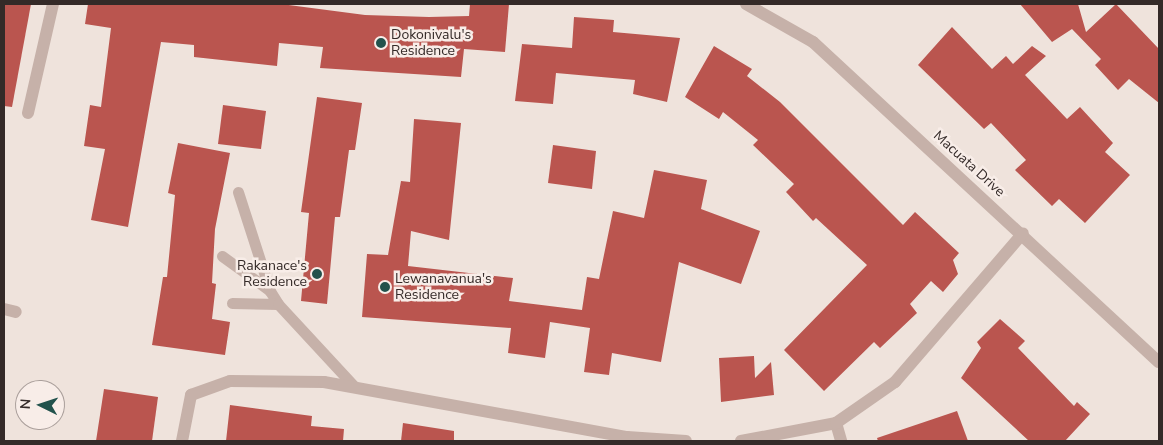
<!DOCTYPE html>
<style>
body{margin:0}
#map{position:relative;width:1163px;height:445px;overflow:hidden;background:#efe3dc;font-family:"Nunito Sans",sans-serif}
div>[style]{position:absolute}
.building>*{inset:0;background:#ba554f}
.lane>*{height:11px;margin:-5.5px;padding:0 5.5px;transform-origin:5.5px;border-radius:5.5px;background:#c6b1a9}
.street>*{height:12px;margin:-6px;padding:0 6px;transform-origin:6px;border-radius:6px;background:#c6b1a9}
.dots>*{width:14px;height:14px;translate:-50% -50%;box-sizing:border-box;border:2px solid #f8ede8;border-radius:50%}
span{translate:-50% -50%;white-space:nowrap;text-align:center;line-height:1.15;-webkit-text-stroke:5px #f8ede8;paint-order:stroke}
.poi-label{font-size:14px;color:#342a28}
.left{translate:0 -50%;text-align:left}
.right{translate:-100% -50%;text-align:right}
.street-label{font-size:14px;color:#342a28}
.frame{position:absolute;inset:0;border:5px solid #342a28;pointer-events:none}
.north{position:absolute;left:15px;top:380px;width:50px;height:50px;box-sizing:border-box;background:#f8ede8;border:1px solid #aa9f9b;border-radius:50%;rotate:274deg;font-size:14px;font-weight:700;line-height:20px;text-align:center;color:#342a28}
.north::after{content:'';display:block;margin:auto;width:18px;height:22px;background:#22524c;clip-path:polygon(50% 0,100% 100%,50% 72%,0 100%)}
</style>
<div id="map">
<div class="building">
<i style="clip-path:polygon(4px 4px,31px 4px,12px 107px,4px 106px)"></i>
<i style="clip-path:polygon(88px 4px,281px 4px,365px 15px,429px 17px,469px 16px,470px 4px,509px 4px,505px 52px,464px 49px,461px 77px,320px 68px,323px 47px,279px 43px,277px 66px,194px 57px,194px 45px,161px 42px,128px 227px,91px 220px,105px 149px,84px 146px,90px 105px,101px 107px,111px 28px,85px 24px)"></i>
<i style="clip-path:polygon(1020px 4px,1078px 4px,1086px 32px,1116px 4px,1159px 49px,1159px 103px,1129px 79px,1118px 90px,1095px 65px,1101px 59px,1072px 29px,1052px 42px)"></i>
<i style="clip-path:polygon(574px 17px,614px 20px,613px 32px,680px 38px,667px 102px,633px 94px,635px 80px,556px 73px,553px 104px,515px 101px,522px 44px,572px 48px)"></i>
<i style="clip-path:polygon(952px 27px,992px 69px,1006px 56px,1013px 64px,1032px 46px,1046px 56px,1025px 75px,1067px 119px,1080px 107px,1113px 143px,1105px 152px,1130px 175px,1085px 223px,1059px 199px,1052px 206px,1015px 170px,1026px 160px,991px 123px,984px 129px,918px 65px)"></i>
<i style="clip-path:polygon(714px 46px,752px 69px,747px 76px,780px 102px,903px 225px,915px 212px,959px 253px,953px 260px,958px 274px,943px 292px,931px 281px,910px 304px,917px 313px,880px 348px,874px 342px,824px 391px,784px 350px,867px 265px,816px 218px,813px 221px,786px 192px,794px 184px,753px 145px,758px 140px,723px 112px,719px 119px,685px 97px)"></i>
<i style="clip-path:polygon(317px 97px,362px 103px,355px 150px,349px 150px,340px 217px,335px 217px,327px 304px,301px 301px,309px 213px,301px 212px)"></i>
<i style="clip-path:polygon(223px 105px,266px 111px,261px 149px,218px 144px)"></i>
<i style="clip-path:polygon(414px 119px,461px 123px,449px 240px,411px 231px,408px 266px,513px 278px,509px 301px,582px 310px,587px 277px,599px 279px,613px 211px,644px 218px,654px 170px,707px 180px,701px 209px,760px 231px,741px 284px,679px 262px,661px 362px,612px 353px,609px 375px,584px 372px,590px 328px,550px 322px,545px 358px,508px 353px,511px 328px,362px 317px,367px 254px,388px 255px,401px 181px,410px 182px)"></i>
<i style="clip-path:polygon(178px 143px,230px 153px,215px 229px,212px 283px,216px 284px,212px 319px,230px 322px,225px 355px,152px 345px,163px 277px,167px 277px,175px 195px,168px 193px)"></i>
<i style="clip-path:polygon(553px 145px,596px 151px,592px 189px,548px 183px)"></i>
<i style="clip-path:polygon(1000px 319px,1025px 341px,1018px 348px,1074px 406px,1077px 402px,1090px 414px,1065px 441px,1029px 441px,961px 378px,981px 348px,977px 342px)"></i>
<i style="clip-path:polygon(754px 356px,755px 378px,771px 362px,774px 395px,721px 402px,719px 358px)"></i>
<i style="clip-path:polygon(104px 389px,158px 397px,152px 441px,96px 441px)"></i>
<i style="clip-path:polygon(230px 405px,312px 416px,311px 426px,344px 429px,343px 441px,226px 441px)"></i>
<i style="clip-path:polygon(957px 411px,968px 441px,878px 441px,877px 438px)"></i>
<i style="clip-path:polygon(403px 423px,454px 431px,454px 441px,401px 441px)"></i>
</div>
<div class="lane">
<i style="left:238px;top:192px;width:104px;rotate:72.1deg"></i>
<i style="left:270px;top:291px;width:15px;rotate:58deg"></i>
<i style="left:222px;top:256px;width:58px;rotate:35.9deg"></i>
<i style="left:232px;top:303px;width:46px;rotate:1.2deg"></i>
<i style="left:278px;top:304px;width:112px;rotate:47.2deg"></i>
</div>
<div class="street">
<i style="left:746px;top:4px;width:77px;rotate:29.6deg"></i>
<i style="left:813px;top:42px;width:471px;rotate:42.8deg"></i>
<i style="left:28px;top:113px;width:112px;rotate:-77.1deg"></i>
<i style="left:4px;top:309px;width:12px;rotate:14deg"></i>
<i style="left:836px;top:423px;width:19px;rotate:74deg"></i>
<i style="left:182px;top:441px;width:47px;rotate:-78.9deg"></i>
<i style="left:191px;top:395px;width:41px;rotate:-19.7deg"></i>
<i style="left:230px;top:381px;width:94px;rotate:0.6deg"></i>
<i style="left:324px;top:382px;width:308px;rotate:10.3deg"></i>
<i style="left:627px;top:437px;width:59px;rotate:3.9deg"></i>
<i style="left:741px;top:441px;width:97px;rotate:-10.7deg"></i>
<i style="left:836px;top:423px;width:72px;rotate:-34.8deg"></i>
<i style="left:895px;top:382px;width:196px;rotate:-49.3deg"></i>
</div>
<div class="dots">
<i style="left:381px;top:43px;background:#22524c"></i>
<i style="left:317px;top:274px;background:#22524c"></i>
<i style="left:385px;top:287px;background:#22524c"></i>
</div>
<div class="poi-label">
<span class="left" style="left:391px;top:43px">Dokonivalu's<br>Residence</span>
<span class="right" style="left:307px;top:274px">Rakanace's<br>Residence</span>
<span class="left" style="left:395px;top:287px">Lewanavanua's<br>Residence</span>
</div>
<div class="street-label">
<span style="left:969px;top:164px;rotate:42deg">Macuata Drive</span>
</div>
<div class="frame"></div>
<div class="north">N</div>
</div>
